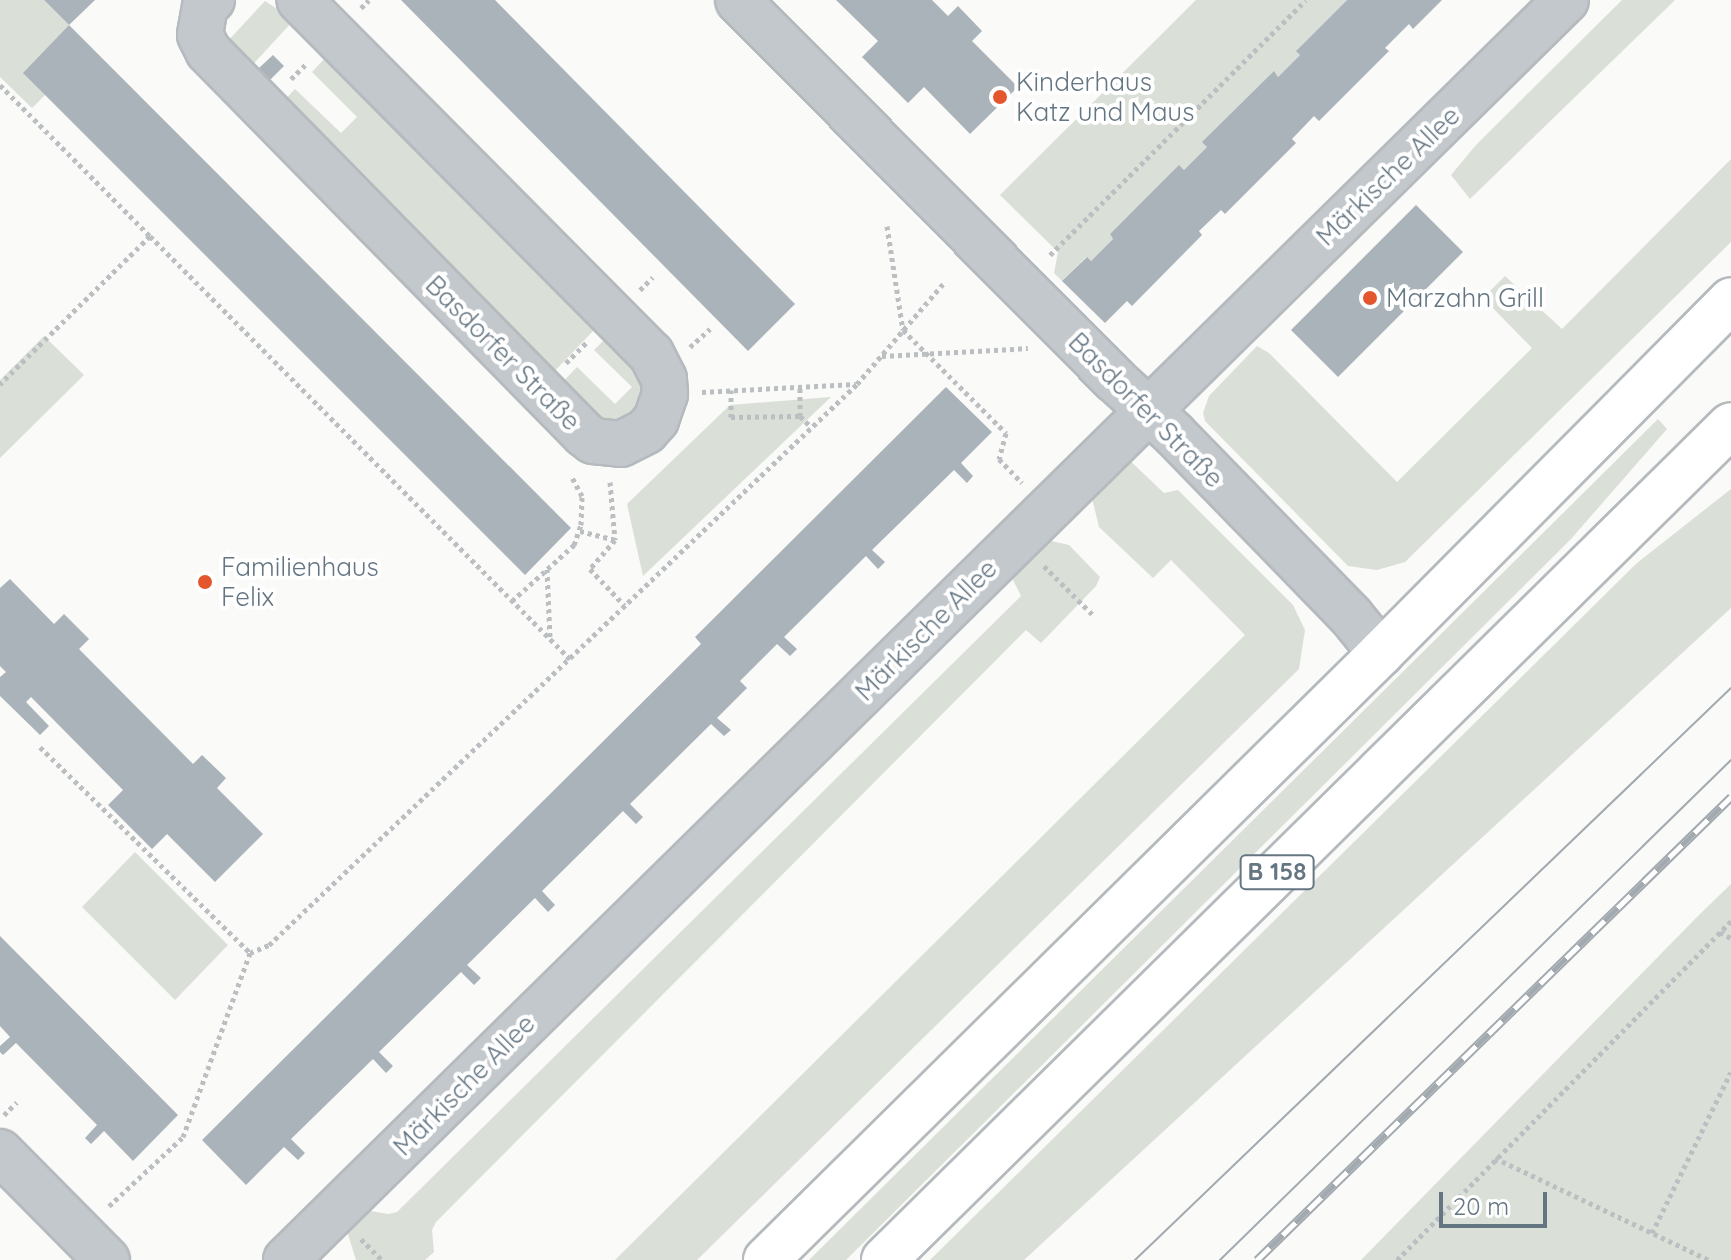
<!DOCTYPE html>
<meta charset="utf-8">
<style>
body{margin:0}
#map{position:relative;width:1731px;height:1260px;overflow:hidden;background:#fafaf8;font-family:Quicksand,sans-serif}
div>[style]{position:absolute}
.green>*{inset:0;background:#dadfd7}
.building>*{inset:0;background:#aab3b9}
.path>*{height:5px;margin-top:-2.5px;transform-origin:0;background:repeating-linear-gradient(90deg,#bbbfc2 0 4px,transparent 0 8px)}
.roads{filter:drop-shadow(2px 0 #b5babe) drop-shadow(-2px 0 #b5babe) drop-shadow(0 2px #b5babe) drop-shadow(0 -2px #b5babe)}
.minor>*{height:44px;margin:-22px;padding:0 22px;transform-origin:22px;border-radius:22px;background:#c3c8cc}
.major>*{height:44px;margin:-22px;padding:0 22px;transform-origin:22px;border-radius:22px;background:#fff}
.tram>*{height:2px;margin:-1px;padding:0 1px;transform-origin:1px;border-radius:1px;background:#a2aab0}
.rail>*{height:9px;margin-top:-4.5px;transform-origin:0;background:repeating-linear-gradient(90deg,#fff 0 18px,#a2aab0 0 36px);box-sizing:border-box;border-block:2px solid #a2aab0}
.dots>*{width:22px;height:22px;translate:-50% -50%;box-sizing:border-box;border:4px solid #fff;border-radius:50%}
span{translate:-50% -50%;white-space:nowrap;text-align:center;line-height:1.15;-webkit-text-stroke:8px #fff;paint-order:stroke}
.shield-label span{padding:2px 6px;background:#fff;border:2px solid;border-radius:6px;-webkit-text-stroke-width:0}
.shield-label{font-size:24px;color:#657683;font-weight:700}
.poi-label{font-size:26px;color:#657683}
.left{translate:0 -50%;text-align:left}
.street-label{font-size:26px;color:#657683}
.scale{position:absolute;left:1439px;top:1192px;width:108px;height:36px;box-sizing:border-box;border:4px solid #657683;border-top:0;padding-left:10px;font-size:24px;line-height:28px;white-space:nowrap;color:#657683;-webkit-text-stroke:6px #fff;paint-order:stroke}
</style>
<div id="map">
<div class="green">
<i style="clip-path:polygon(0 0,44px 0,69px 25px,24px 73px,45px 95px,32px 108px,0 77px)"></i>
<i style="clip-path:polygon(1196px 0,1347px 0,1297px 50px,1300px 55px,1278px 77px,1274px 72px,1203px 142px,1207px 147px,1184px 170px,1179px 166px,1110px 234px,1113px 239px,1091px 261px,1086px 257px,1062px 281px,1054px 273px,1058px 252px,1000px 195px)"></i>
<i style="clip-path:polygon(1622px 0,1675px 0,1470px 199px,1451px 175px,1476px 145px)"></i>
<i style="clip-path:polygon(265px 1px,294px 20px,246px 72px,225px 44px)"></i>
<i style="clip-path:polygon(327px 56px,595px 329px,548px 378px,279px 106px,295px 89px,341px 133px,357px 117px,312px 72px)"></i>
<i style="clip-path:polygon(1731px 159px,1731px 242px,1405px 562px,1377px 570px,1348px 566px,1205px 421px,1203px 413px,1209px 396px,1257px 346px,1269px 353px,1397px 482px,1532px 348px,1483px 298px,1505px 276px,1562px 329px)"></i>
<i style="clip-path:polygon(44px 336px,84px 375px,0 458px,0 380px)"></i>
<i style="clip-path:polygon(605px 339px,638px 373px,645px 388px,636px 412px,628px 419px,607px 424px,559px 386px,577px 367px,615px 404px,632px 387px,594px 350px)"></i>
<i style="clip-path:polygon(831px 397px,643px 576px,627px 504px,730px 405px)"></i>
<i style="clip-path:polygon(1658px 419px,1667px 429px,1571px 539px,846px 1260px,809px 1260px)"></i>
<i style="clip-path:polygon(1125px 456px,1164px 493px,1178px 490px,1293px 605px,1305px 630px,1299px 669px,697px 1260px,615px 1260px,1245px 635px,1171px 560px,1153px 578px,1099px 527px,1092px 498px,1097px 484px)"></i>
<i style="clip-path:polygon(1731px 489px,1731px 608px,1024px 1260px,930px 1260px,1637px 563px)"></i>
<i style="clip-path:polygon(1047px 540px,1069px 545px,1100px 577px,1096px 586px,1041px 643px,1026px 630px,436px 1222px,432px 1230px,434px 1252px,425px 1260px,356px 1260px,347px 1231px,359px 1209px,388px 1214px,397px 1212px,1021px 596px,1007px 568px)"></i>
<i style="clip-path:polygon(135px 852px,228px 945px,175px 1000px,82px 907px)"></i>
<i style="clip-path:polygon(1731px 884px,1731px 1260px,1361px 1260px,1697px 917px)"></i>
</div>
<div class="building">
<i style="clip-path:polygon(44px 0,95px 0,69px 25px)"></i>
<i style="clip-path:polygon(401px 0,495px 0,795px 304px,748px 351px)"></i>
<i style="clip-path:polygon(836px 0,932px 0,948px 16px,958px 6px,982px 31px,972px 41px,1018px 87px,970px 134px,924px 87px,908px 103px,862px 57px,878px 41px)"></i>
<i style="clip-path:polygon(1347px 0,1442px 0,1413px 29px,1409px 24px,1385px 48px,1389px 51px,1319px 121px,1314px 116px,1292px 139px,1296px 143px,1225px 214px,1221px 210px,1199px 231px,1202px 235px,1132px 306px,1127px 301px,1105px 323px,1062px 281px,1087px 257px,1091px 261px,1113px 239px,1110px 234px,1179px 165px,1184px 170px,1207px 147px,1202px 142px,1274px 71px,1278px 77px,1300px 55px,1296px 51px)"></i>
<i style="clip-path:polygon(69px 25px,571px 528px,525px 575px,23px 73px)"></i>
<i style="clip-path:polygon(273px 55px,284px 66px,270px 80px,259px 68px)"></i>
<i style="clip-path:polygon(1416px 205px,1463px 252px,1338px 377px,1291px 330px)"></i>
<i style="clip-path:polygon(946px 387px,992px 432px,961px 463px,973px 476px,967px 483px,954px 470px,872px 550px,885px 562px,878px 569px,866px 556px,784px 637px,797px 649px,790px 656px,777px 644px,740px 681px,747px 688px,717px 718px,731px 730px,724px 736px,711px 724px,630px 804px,643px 817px,636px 824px,623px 811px,542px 891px,555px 905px,548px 912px,535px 898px,467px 965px,481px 978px,474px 985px,461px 972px,379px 1052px,393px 1066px,386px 1073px,373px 1059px,291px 1139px,305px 1153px,298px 1160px,284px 1147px,246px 1185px,202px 1140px,701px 644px,695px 637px)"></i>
<i style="clip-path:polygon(10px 579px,54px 624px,64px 614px,89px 639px,79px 649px,193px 764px,202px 755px,226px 778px,217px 788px,263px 834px,215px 882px,167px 834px,152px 849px,108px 805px,123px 790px,31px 697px,26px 702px,49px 726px,40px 735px,0 696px,0 677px,6px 672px,0 666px,0 588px)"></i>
<i style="clip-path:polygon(0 936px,178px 1115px,133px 1161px,104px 1131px,91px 1144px,85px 1138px,97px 1125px,16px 1043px,3px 1055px,0 1052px,0 1046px,10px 1037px,0 1026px)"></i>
</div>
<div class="path">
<i style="left:361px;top:8px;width:11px;rotate:-45deg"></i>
<i style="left:291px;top:79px;width:21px;rotate:-45deg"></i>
<i style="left:0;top:85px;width:213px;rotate:45.2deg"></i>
<i style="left:150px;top:236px;width:211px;rotate:135.4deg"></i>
<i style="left:887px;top:226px;width:105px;rotate:81.3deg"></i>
<i style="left:903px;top:330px;width:146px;rotate:45deg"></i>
<i style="left:1006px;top:433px;width:27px;rotate:105deg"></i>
<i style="left:999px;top:459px;width:33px;rotate:46deg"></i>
<i style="left:150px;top:236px;width:596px;rotate:45.2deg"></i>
<i style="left:1050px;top:255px;width:361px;rotate:-44.9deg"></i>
<i style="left:640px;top:290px;width:18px;rotate:-45deg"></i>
<i style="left:690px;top:347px;width:27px;rotate:-42deg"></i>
<i style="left:882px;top:356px;width:146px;rotate:-3.1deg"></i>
<i style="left:566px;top:363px;width:30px;rotate:-45deg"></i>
<i style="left:731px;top:390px;width:27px;rotate:90deg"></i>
<i style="left:731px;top:417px;width:69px;rotate:-0.8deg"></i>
<i style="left:800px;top:416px;width:29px;rotate:-90deg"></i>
<i style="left:702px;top:392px;width:154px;rotate:-3deg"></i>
<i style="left:800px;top:416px;width:16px;rotate:45deg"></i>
<i style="left:610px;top:482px;width:58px;rotate:85.1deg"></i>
<i style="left:615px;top:540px;width:38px;rotate:131deg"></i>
<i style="left:590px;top:569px;width:50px;rotate:46.6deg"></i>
<i style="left:580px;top:531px;width:36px;rotate:14deg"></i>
<i style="left:1044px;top:566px;width:69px;rotate:45deg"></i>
<i style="left:547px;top:569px;width:69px;rotate:87.5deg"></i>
<i style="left:512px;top:601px;width:84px;rotate:-42.1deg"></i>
<i style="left:574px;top:545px;width:21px;rotate:-71deg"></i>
<i style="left:581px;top:525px;width:29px;rotate:-88deg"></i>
<i style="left:582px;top:496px;width:21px;rotate:-118deg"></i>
<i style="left:40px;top:747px;width:294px;rotate:44.4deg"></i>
<i style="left:1720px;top:932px;width:13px;rotate:29deg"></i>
<i style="left:4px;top:1115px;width:18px;rotate:-45deg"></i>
<i style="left:1495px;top:1158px;width:237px;rotate:25.5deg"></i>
<i style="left:109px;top:1206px;width:101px;rotate:-43deg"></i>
<i style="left:183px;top:1137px;width:196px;rotate:-70deg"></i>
<i style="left:250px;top:953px;width:21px;rotate:-23deg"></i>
<i style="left:269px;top:945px;width:813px;rotate:-43.65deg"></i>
<i style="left:857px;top:384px;width:133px;rotate:-49.3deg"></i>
<i style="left:1652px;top:1233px;width:179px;rotate:-63.9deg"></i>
<i style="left:361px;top:1239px;width:30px;rotate:45deg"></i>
<i style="left:1397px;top:1260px;width:476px;rotate:-45.4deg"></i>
</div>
<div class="roads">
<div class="minor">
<i style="left:212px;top:0;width:9px;rotate:139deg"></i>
<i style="left:205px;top:6px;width:29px;rotate:100deg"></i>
<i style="left:200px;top:35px;width:18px;rotate:63deg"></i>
<i style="left:208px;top:51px;width:537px;rotate:45.53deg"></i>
<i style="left:584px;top:434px;width:11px;rotate:38deg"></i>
<i style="left:593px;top:441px;width:28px;rotate:6deg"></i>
<i style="left:621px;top:444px;width:28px;rotate:-27deg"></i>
<i style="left:646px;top:431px;width:15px;rotate:-48deg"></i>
<i style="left:656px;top:420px;width:28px;rotate:-71deg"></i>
<i style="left:665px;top:394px;width:15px;rotate:-94deg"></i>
<i style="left:664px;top:379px;width:28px;rotate:-117deg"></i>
<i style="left:651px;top:354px;width:499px;rotate:-134.8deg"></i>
<i style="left:738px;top:0;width:534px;rotate:45.23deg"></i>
<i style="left:1114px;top:379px;width:81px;rotate:42.5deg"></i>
<i style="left:1174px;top:434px;width:254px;rotate:45.8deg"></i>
<i style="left:1351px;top:616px;width:48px;rotate:51deg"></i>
<i style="left:0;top:1152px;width:152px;rotate:45.3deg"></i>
<i style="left:286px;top:1260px;width:1796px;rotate:-44.55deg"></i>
</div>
<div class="major">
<i style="left:766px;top:1260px;width:864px;rotate:-44.62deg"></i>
<i style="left:1381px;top:653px;width:497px;rotate:-45.2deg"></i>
<i style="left:884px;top:1260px;width:1189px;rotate:-44.59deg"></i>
</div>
</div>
<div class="tram">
<i style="left:1135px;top:1260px;width:826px;rotate:-43.82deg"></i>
<i style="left:1220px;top:1260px;width:715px;rotate:-44.38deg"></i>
</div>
<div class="rail">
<i style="left:1257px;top:1260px;width:663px;rotate:-44.33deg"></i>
</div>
<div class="dots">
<i style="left:1000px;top:97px;background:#e4572e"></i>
<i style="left:1370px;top:298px;background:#e4572e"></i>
<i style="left:205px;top:582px;background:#e4572e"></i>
</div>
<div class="shield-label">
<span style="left:1277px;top:872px">B 158</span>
</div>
<div class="poi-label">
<span class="left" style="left:1016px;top:97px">Kinderhaus<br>Katz und Maus</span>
<span class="left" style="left:1386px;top:298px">Marzahn Grill</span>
<span class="left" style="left:221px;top:582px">Familienhaus<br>Felix</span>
</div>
<div class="street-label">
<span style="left:1388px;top:176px;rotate:-44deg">Märkische Allee</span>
<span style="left:503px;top:353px;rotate:45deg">Basdorfer Straße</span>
<span style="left:1146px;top:410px;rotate:45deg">Basdorfer Straße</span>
<span style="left:926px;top:630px;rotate:-45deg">Märkische Allee</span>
<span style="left:464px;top:1085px;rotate:-45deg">Märkische Allee</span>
</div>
<div class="scale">20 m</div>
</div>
